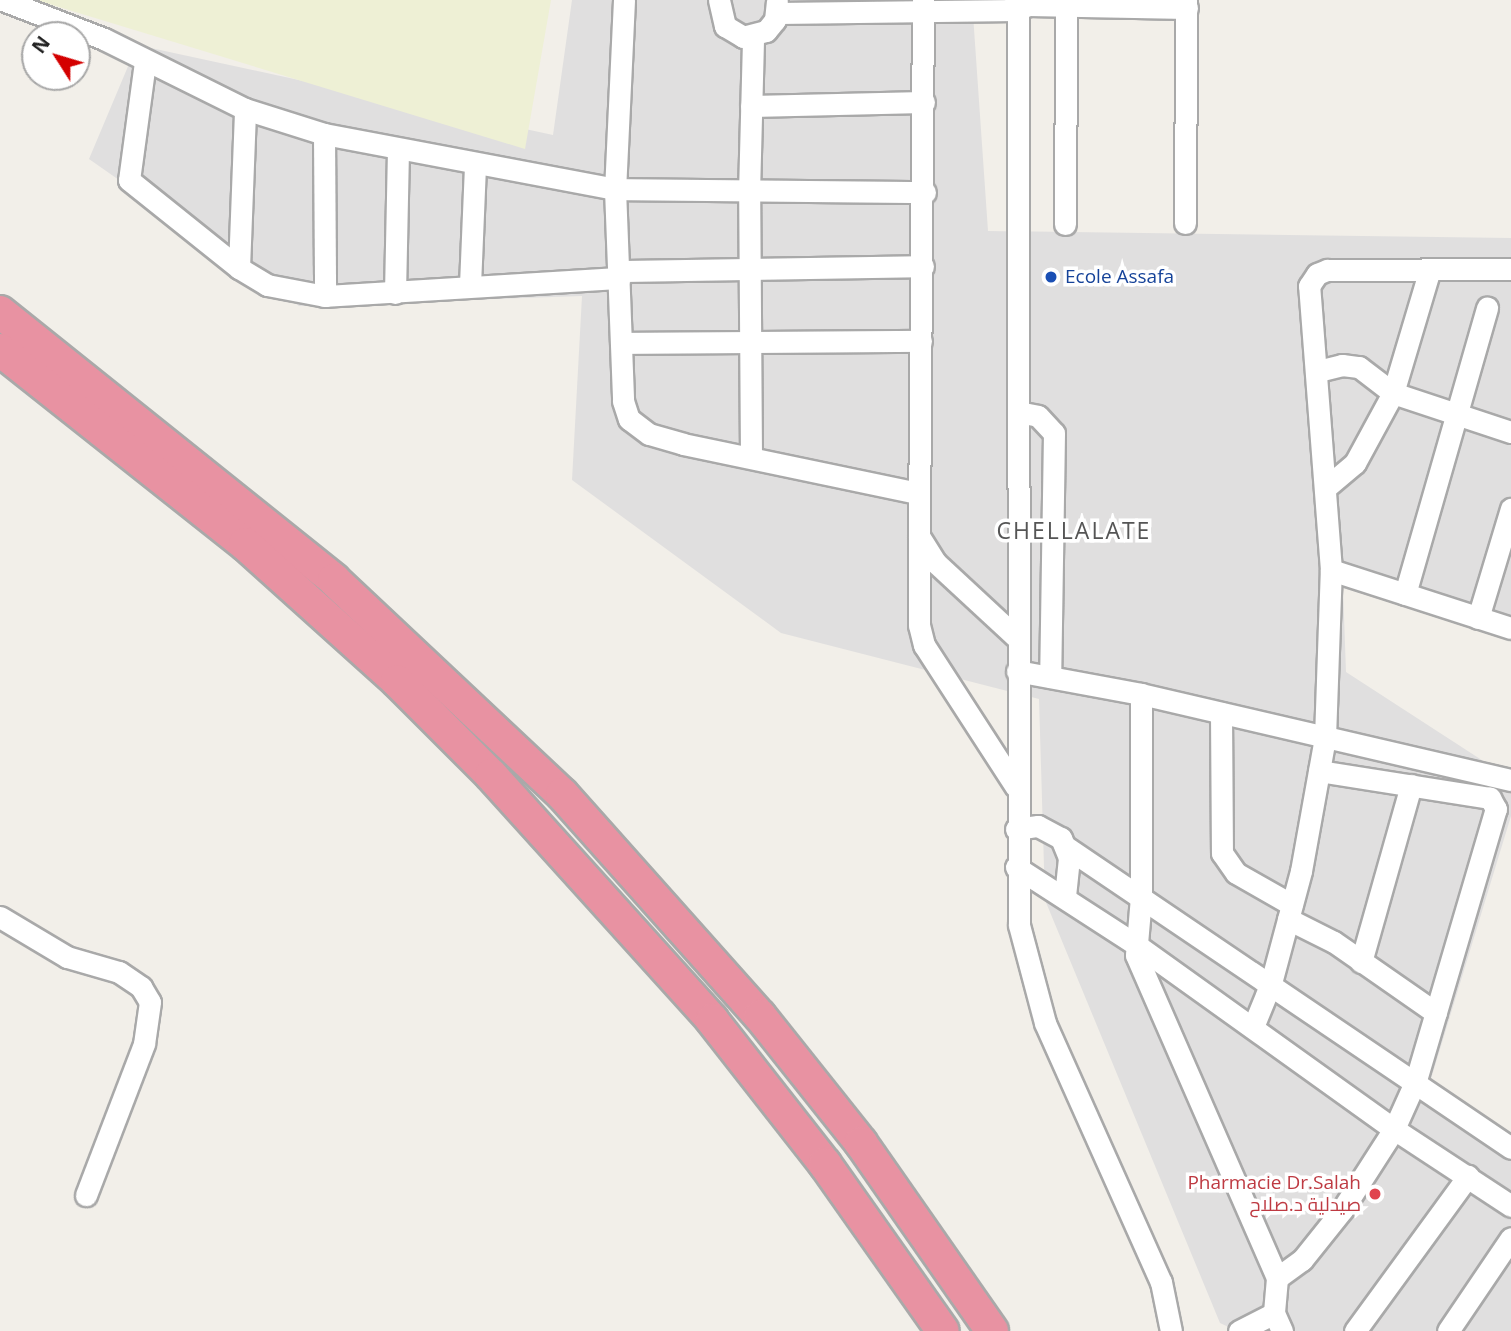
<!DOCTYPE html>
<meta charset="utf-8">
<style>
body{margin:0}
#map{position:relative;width:1511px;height:1331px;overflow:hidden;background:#f2efe9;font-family:"Open Sans",Cairo,sans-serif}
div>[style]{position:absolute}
.residential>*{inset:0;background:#e0dfdf}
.farmland>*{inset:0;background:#eef0d5}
.roads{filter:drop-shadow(2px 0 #a9a9a9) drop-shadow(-2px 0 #a9a9a9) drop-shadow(0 2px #a9a9a9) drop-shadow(0 -2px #a9a9a9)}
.minor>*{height:21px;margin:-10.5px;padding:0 10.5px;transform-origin:10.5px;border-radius:10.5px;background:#fff}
.highway>*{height:32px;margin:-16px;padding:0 16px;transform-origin:16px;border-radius:16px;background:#e892a2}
.dots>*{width:19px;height:19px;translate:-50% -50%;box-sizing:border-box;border:4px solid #fff;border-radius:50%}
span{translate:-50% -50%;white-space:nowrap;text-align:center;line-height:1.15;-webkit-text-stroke:7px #fff;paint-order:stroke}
.transit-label{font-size:19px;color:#164399}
.left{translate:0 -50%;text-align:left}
.health-label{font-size:19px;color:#be3a42}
.right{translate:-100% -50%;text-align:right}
.quarter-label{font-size:23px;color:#555;letter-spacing:2px}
.north{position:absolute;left:21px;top:21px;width:70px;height:70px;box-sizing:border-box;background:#fff;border:2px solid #a7a7a7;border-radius:50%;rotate:307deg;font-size:19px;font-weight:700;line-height:28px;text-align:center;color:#222}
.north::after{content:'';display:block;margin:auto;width:24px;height:32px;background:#d40000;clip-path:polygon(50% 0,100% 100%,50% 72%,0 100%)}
</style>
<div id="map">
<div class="residential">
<i style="clip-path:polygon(572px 0,972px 0,988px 231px,1511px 238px,1511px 640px,1343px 588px,1346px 672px,1511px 779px,1511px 816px,1430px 1082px,1511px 1139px,1511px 1331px,1237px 1331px,1220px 1323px,1045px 900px,1039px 699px,781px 633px,572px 480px,582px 296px,299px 306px,89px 159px,137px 45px,553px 135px)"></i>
</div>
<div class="farmland">
<i style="clip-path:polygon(36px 0,551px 0,525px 149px)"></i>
</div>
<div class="roads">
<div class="minor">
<i style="left:3px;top:0;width:108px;rotate:21.1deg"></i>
<i style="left:104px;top:39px;width:157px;rotate:26.4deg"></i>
<i style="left:245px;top:109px;width:83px;rotate:17.6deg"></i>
<i style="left:324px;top:134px;width:296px;rotate:10.7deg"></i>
<i style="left:615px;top:189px;width:310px;rotate:0.6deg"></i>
<i style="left:624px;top:0;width:189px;rotate:92.7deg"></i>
<i style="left:615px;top:189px;width:212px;rotate:87.8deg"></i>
<i style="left:623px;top:401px;width:19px;rotate:72deg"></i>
<i style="left:629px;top:419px;width:25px;rotate:37deg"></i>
<i style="left:649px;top:434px;width:35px;rotate:16deg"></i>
<i style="left:683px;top:444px;width:239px;rotate:11.8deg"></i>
<i style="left:719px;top:0;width:27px;rotate:77deg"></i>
<i style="left:725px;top:26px;width:21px;rotate:31deg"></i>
<i style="left:743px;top:37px;width:24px;rotate:-15deg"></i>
<i style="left:766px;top:31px;width:14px;rotate:-51deg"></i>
<i style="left:775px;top:20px;width:18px;rotate:-84deg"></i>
<i style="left:923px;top:0;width:536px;rotate:90.43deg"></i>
<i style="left:919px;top:536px;width:31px;rotate:58deg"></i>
<i style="left:935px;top:562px;width:112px;rotate:42.8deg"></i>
<i style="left:1018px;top:0;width:925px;rotate:89.94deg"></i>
<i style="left:1019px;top:925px;width:101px;rotate:75.1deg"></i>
<i style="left:1045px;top:1023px;width:284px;rotate:65.9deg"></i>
<i style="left:1161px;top:1282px;width:50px;rotate:78.5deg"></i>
<i style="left:1015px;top:1px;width:14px;rotate:17deg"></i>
<i style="left:1028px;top:5px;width:159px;rotate:1.1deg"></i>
<i style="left:778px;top:13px;width:239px;rotate:-0.7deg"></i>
<i style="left:1017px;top:10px;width:12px;rotate:-24deg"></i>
<i style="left:145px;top:62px;width:119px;rotate:97.7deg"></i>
<i style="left:129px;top:180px;width:141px;rotate:38.7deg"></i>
<i style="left:239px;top:268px;width:33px;rotate:31deg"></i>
<i style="left:267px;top:285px;width:59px;rotate:10.7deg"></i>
<i style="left:325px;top:296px;width:295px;rotate:-3.5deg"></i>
<i style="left:751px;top:106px;width:173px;rotate:-1.3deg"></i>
<i style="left:324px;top:134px;width:162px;rotate:89.6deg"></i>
<i style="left:1185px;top:223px;width:223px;rotate:-89.7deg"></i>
<i style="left:1065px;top:224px;width:224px;rotate:-89.7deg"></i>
<i style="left:239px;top:268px;width:159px;rotate:-87.8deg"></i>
<i style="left:1430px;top:269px;width:129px;rotate:106.6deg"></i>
<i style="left:1393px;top:393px;width:124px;rotate:18.3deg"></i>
<i style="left:619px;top:271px;width:304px;rotate:-0.9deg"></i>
<i style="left:470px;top:285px;width:120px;rotate:-87.6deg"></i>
<i style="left:395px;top:293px;width:144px;rotate:-88.8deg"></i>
<i style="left:621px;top:343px;width:300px;rotate:-0.4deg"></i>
<i style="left:1318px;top:371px;width:25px;rotate:-14deg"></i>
<i style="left:1342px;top:365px;width:17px;rotate:7deg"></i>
<i style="left:1359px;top:367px;width:43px;rotate:37.4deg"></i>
<i style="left:1393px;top:393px;width:80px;rotate:118.5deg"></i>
<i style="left:1355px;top:463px;width:38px;rotate:140deg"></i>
<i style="left:1018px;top:412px;width:20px;rotate:11deg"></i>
<i style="left:1038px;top:416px;width:23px;rotate:47deg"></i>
<i style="left:1054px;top:433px;width:244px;rotate:90.9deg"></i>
<i style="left:751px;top:456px;width:263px;rotate:-90.4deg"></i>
<i style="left:749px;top:193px;width:156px;rotate:-88.5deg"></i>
<i style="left:919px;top:537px;width:88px;rotate:90deg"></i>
<i style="left:919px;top:625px;width:21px;rotate:76deg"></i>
<i style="left:924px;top:645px;width:169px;rotate:57.1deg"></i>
<i style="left:1331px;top:570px;width:189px;rotate:17.9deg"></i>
<i style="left:1405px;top:594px;width:298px;rotate:-74deg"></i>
<i style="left:1478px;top:618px;width:114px;rotate:-73.2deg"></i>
<i style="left:1017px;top:671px;width:126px;rotate:10.5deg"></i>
<i style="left:1141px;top:694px;width:380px;rotate:13.1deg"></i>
<i style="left:1141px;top:694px;width:203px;rotate:90deg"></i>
<i style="left:1141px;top:897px;width:58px;rotate:94.9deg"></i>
<i style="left:1136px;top:955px;width:352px;rotate:66.4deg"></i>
<i style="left:1277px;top:1278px;width:35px;rotate:95deg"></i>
<i style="left:1274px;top:1313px;width:20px;rotate:66deg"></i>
<i style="left:1221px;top:713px;width:140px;rotate:89.6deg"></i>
<i style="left:1222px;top:853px;width:24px;rotate:55deg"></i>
<i style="left:1236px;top:873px;width:64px;rotate:29.7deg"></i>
<i style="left:1016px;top:829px;width:22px;rotate:-8deg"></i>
<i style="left:1038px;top:826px;width:26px;rotate:28deg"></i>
<i style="left:1061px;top:838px;width:22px;rotate:68deg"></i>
<i style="left:1069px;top:858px;width:38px;rotate:96deg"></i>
<i style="left:1066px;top:847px;width:537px;rotate:34.07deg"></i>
<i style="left:1016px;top:867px;width:145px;rotate:32.9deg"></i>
<i style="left:1138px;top:946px;width:315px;rotate:35.6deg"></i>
<i style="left:1394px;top:1129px;width:140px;rotate:33.3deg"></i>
<i style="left:0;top:917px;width:78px;rotate:30.8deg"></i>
<i style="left:67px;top:957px;width:54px;rotate:16.1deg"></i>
<i style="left:119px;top:972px;width:27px;rotate:34deg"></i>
<i style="left:141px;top:987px;width:17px;rotate:59deg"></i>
<i style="left:150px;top:1002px;width:42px;rotate:98.1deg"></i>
<i style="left:144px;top:1044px;width:162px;rotate:111deg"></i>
<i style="left:1288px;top:919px;width:51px;rotate:26.6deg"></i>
<i style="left:1334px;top:942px;width:124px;rotate:34.8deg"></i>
<i style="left:1361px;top:962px;width:184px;rotate:-74.2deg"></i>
<i style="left:1253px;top:1027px;width:48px;rotate:-67.8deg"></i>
<i style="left:1271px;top:983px;width:116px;rotate:-75deg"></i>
<i style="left:1301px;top:871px;width:135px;rotate:-79.8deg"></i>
<i style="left:1325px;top:738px;width:168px;rotate:-88deg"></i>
<i style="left:1331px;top:570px;width:285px;rotate:-94.4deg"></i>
<i style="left:1309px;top:286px;width:14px;rotate:-56deg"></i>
<i style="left:1317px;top:274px;width:11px;rotate:-22deg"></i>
<i style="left:1327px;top:270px;width:184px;rotate:-0.3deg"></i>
<i style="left:1277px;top:1278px;width:31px;rotate:-36deg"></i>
<i style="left:1302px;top:1260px;width:64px;rotate:-51.3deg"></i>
<i style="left:1342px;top:1210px;width:96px;rotate:-57.3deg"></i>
<i style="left:1394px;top:1129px;width:54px;rotate:-65.8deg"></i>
<i style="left:1416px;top:1080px;width:283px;rotate:-73.6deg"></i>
<i style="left:1496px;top:809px;width:13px;rotate:-119deg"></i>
<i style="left:1490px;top:798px;width:173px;rotate:-171deg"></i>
<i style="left:1239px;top:1331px;width:39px;rotate:-27deg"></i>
<i style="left:1355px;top:1331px;width:192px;rotate:-53.9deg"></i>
<i style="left:1448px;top:1331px;width:112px;rotate:-55.9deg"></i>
</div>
<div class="highway">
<i style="left:0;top:312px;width:428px;rotate:38.7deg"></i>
<i style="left:334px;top:580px;width:313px;rotate:43.2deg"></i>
<i style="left:562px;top:794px;width:297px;rotate:48.3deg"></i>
<i style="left:760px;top:1016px;width:162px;rotate:51.5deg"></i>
<i style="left:861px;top:1143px;width:229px;rotate:55.1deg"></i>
<i style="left:0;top:350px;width:313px;rotate:38.4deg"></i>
<i style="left:245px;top:544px;width:205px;rotate:42deg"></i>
<i style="left:397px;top:681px;width:133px;rotate:45deg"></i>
<i style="left:491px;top:775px;width:330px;rotate:47.9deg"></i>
<i style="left:712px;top:1020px;width:183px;rotate:51.9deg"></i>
<i style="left:825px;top:1164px;width:204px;rotate:54.8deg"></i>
</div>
</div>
<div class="dots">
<i style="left:1051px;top:277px;background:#1a4fb4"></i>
<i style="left:1375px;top:1194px;background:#e0444e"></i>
</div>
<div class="transit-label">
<span class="left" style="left:1065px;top:277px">Ecole Assafa</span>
</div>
<div class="health-label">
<span class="right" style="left:1361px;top:1194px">Pharmacie Dr.Salah<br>صيدلية د.صلاح</span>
</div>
<div class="quarter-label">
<span style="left:1074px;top:530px">CHELLALATE</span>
</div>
<div class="north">N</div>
</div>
